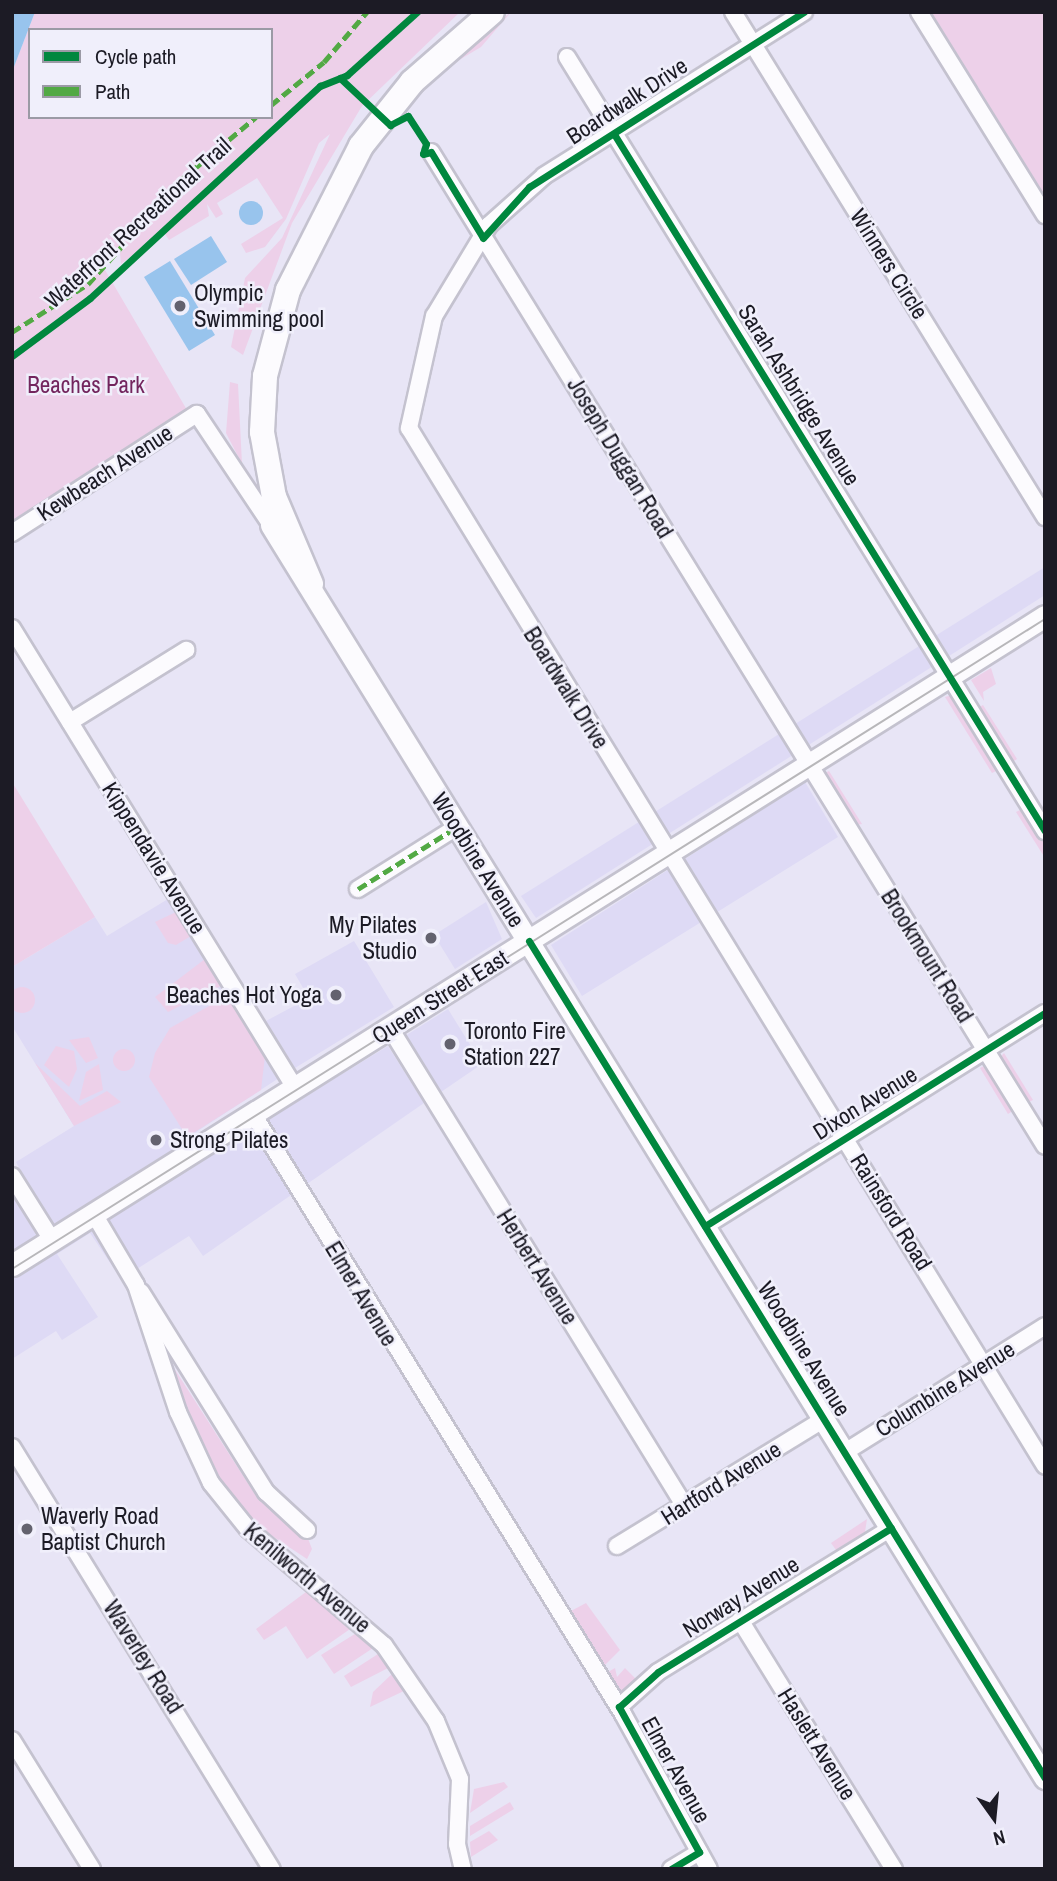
<!DOCTYPE html>
<style>
body{margin:0}
#map{position:relative;width:1057px;height:1881px;overflow:hidden;background:#e8e5f6;font-family:"Archivo Narrow",sans-serif}
div>[style]{position:absolute}
.built>*{inset:0;background:#dedaf5}
.green>*{inset:0;background:#edd0e9}
.round{border-radius:50%}
.water>*{inset:0;background:#98c4ed}
.roads{filter:drop-shadow(2px 0 #c4c2cf) drop-shadow(-2px 0 #c4c2cf) drop-shadow(0 2px #c4c2cf) drop-shadow(0 -2px #c4c2cf)}
.minor>*{height:16px;margin:-8px;padding:0 8px;transform-origin:8px;border-radius:8px;background:#fcfbfe}
.major>*{height:21px;margin:-10.5px;padding:0 10.5px;transform-origin:10.5px;border-radius:10.5px;background:#fcfbfe}
.highway>*{height:24px;margin:-12px;padding:0 12px;transform-origin:12px;border-radius:12px;background:#fcfbfe}
.tram>*{height:2px;margin:-1px;padding:0 1px;transform-origin:1px;border-radius:1px;background:#b8b7ba}
.quiet>*{height:5px;margin-top:-2.5px;transform-origin:0;background:repeating-linear-gradient(90deg,#52a944 0 10px,transparent 0 15px)}
.cycleway>*{height:7px;margin:-3.5px;padding:0 3.5px;transform-origin:3.5px;border-radius:3.5px;background:#00873e}
.dots>*{width:19px;height:19px;translate:-50% -50%;box-sizing:border-box;border:4px solid #f0effb;border-radius:50%}
span{translate:-50% -50%;white-space:nowrap;text-align:center;line-height:1.15;-webkit-text-stroke:5px #f0effb;paint-order:stroke}
.street-label{font-size:23px;color:#1c1b25}
.poi-label{font-size:23px;color:#1c1b25}
.left{translate:0 -50%;text-align:left}
.right{translate:-100% -50%;text-align:right}
.park-label{font-size:23px;color:#73255e}
.frame{position:absolute;inset:0;border:14px solid #1c1b25;pointer-events:none}
.legend{position:absolute;left:28px;top:28px;width:245px;height:91px;box-sizing:border-box;background:#f0effb;border:2px solid #9b9aa5;margin:0;padding:9px 12px;list-style:none;font-size:21px;color:#1c1b25}
.legend li{display:flex;align-items:center;gap:14px;height:35px}
.legend b{width:35px;border:2px solid #9b9aa5}
.north{position:absolute;left:959px;top:1783px;width:70px;height:70px;-webkit-text-stroke:5px #f0effb;paint-order:stroke;rotate:165deg;font-size:19px;font-weight:700;line-height:28px;text-align:center;color:#1c1b25}
.north::after{content:'';display:block;margin:auto;width:24px;height:32px;background:#1c1b25;clip-path:polygon(50% 0,100% 100%,50% 72%,0 100%)}
</style>
<div id="map">
<div class="built">
<i style="clip-path:polygon(1045px 567px,1045px 595px,536px 918px,521px 896px)"></i>
<i style="clip-path:polygon(805px 782px,838px 837px,582px 996px,551px 945px)"></i>
<i style="clip-path:polygon(168px 899px,279px 1078px,176px 1145px,188px 1168px,388px 1046px,424px 1103px,203px 1256px,189px 1236px,121px 1279px,90px 1233px,57px 1254px,98px 1317px,62px 1340px,56px 1331px,12px 1359px,12px 1199px,30px 1188px,16px 1162px,74px 1126px,12px 1026px,12px 967px,95px 917px,107px 936px)"></i>
<i style="clip-path:polygon(486px 902px,502px 939px,455px 969px,434px 935px)"></i>
<i style="clip-path:polygon(354px 941px,394px 1007px,295px 1068px,266px 1021px,309px 998px,295px 974px)"></i>
<i style="clip-path:polygon(448px 1009px,482px 1064px,441px 1092px,405px 1036px)"></i>
</div>
<div class="green">
<i style="clip-path:polygon(evenodd,35px 12px,460px 12px,362px 106px,292px 223px,243px 355px,231px 347px,245px 278px,282px 238px,330px 134px,319px 143px,286px 219px,265px 247px,246px 253px,241px 244px,283px 218px,257px 178px,217px 203px,223px 214px,216px 218px,207px 204px,209px 216px,169px 240px,165px 234px,177px 221px,121px 264px,120px 253px,101px 263px,187px 410px,12px 521px,12px 72px,35px 12px,30px 30px,271px 30px,271px 117px,30px 117px,30px 30px)"></i>
<i style="clip-path:polygon(511px 12px,481px 47px,434px 75px,397px 118px,426px 80px)"></i>
<i style="clip-path:polygon(929px 12px,1045px 12px,1045px 200px,979px 94px)"></i>
<i style="clip-path:polygon(230px 382px,238px 384px,242px 464px,226px 433px)"></i>
<i style="clip-path:polygon(991px 668px,996px 684px,983px 692px,984px 701px,971px 680px)"></i>
<i style="clip-path:polygon(952px 695px,998px 770px,992px 773px,945px 697px)"></i>
<i style="clip-path:polygon(983px 705px,1017px 759px,1011px 763px,978px 708px)"></i>
<i style="clip-path:polygon(829px 771px,862px 824px,855px 825px,823px 774px)"></i>
<i style="clip-path:polygon(12px 782px,95px 917px,12px 967px)"></i>
<i style="clip-path:polygon(1022px 809px,1045px 845px,1045px 858px,1016px 812px)"></i>
<i style="clip-path:polygon(176px 912px,191px 936px,176px 945px,168px 943px,155px 922px)"></i>
<i style="clip-path:polygon(205px 959px,221px 986px,168px 1012px,155px 997px)"></i>
<i class="round" style="left:9px;top:987px;width:26px;height:26px"></i>
<i style="clip-path:polygon(227px 996px,265px 1056px,261px 1090px,187px 1137px,149px 1077px,155px 1053px,170px 1028px)"></i>
<i style="clip-path:polygon(89px 1037px,98px 1058px,86px 1063px,69px 1040px)"></i>
<i style="clip-path:polygon(56px 1046px,74px 1051px,77px 1069px,69px 1087px,44px 1065px)"></i>
<i class="round" style="left:113px;top:1049px;width:22px;height:22px"></i>
<i style="clip-path:polygon(1004px 1053px,1033px 1100px,1027px 1103px,999px 1059px)"></i>
<i style="clip-path:polygon(35px 1063px,80px 1106px,107px 1091px,121px 1102px,74px 1126px)"></i>
<i style="clip-path:polygon(99px 1064px,103px 1090px,79px 1101px,86px 1072px)"></i>
<i style="clip-path:polygon(986px 1065px,1014px 1110px,1008px 1114px,980px 1068px)"></i>
<i style="clip-path:polygon(172px 1365px,258px 1499px,307px 1536px,312px 1549px,307px 1559px,251px 1522px,224px 1486px,198px 1442px)"></i>
<i style="clip-path:polygon(867px 1519px,865px 1532px,836px 1550px,831px 1543px)"></i>
<i style="clip-path:polygon(310px 1589px,353px 1627px,307px 1659px,286px 1626px,264px 1640px,256px 1629px)"></i>
<i style="clip-path:polygon(586px 1603px,620px 1650px,604px 1666px,571px 1611px)"></i>
<i style="clip-path:polygon(358px 1632px,373px 1648px,334px 1674px,321px 1655px)"></i>
<i style="clip-path:polygon(378px 1654px,390px 1667px,351px 1687px,344px 1676px)"></i>
<i style="clip-path:polygon(615px 1668px,617px 1677px,625px 1668px,639px 1682px,622px 1693px,608px 1672px)"></i>
<i style="clip-path:polygon(394px 1672px,406px 1690px,370px 1707px,373px 1692px)"></i>
<i style="clip-path:polygon(504px 1782px,508px 1787px,470px 1813px,474px 1789px)"></i>
<i style="clip-path:polygon(510px 1802px,514px 1809px,470px 1836px,470px 1826px)"></i>
<i style="clip-path:polygon(489px 1831px,498px 1840px,471px 1857px,470px 1842px)"></i>
</div>
<div class="water">
<i style="clip-path:polygon(12px 12px,35px 12px,12px 72px)"></i>
<i class="round" style="left:239px;top:201px;width:24px;height:24px"></i>
<i style="clip-path:polygon(211px 236px,227px 262px,191px 285px,174px 259px)"></i>
<i style="clip-path:polygon(170px 261px,215px 335px,189px 351px,144px 277px)"></i>
</div>
<div class="roads">
<div class="minor">
<i style="left:733px;top:12px;width:594px;rotate:58.29deg"></i>
<i style="left:804px;top:12px;width:307px;rotate:147.8deg"></i>
<i style="left:544px;top:176px;width:74px;rotate:138.3deg"></i>
<i style="left:489px;top:225px;width:106px;rotate:121.1deg"></i>
<i style="left:434px;top:316px;width:115px;rotate:102.6deg"></i>
<i style="left:409px;top:428px;width:1217px;rotate:58.5deg"></i>
<i style="left:919px;top:12px;width:239px;rotate:58.2deg"></i>
<i style="left:567px;top:57px;width:910px;rotate:58.3deg"></i>
<i style="left:431px;top:152px;width:1168px;rotate:58.3deg"></i>
<i style="left:12px;top:533px;width:220px;rotate:-32.8deg"></i>
<i style="left:197px;top:414px;width:133px;rotate:56.3deg"></i>
<i style="left:12px;top:628px;width:540px;rotate:58.4deg"></i>
<i style="left:70px;top:722px;width:137px;rotate:-31.8deg"></i>
<i style="left:358px;top:889px;width:117px;rotate:-32.1deg"></i>
<i style="left:390px;top:1028px;width:560px;rotate:58.35deg"></i>
<i style="left:253px;top:1114px;width:705px;rotate:58.34deg"></i>
<i style="left:623px;top:1714px;width:177px;rotate:61deg"></i>
<i style="left:12px;top:1176px;width:75px;rotate:58deg"></i>
<i style="left:94px;top:1214px;width:82px;rotate:59.4deg"></i>
<i style="left:136px;top:1285px;width:134px;rotate:71.7deg"></i>
<i style="left:178px;top:1412px;width:78px;rotate:65.1deg"></i>
<i style="left:211px;top:1483px;width:59px;rotate:51.2deg"></i>
<i style="left:248px;top:1529px;width:179px;rotate:40.5deg"></i>
<i style="left:384px;top:1645px;width:92px;rotate:55.6deg"></i>
<i style="left:436px;top:1721px;width:63px;rotate:67.5deg"></i>
<i style="left:460px;top:1779px;width:65px;rotate:92.6deg"></i>
<i style="left:457px;top:1844px;width:26px;rotate:77deg"></i>
<i style="left:705px;top:1226px;width:401px;rotate:-32.1deg"></i>
<i style="left:141px;top:1292px;width:236px;rotate:58deg"></i>
<i style="left:266px;top:1492px;width:56px;rotate:42.8deg"></i>
<i style="left:12px;top:1447px;width:496px;rotate:58.4deg"></i>
<i style="left:845px;top:1452px;width:236px;rotate:-32.2deg"></i>
<i style="left:617px;top:1546px;width:243px;rotate:-31.5deg"></i>
<i style="left:740px;top:1620px;width:293px;rotate:58.3deg"></i>
<i style="left:619px;top:1707px;width:52px;rotate:-41.9deg"></i>
<i style="left:658px;top:1672px;width:274px;rotate:-31.7deg"></i>
<i style="left:12px;top:1740px;width:152px;rotate:58.2deg"></i>
<i style="left:671px;top:1869px;width:33px;rotate:-31deg"></i>
</div>
<div class="major">
<i style="left:271px;top:525px;width:1473px;rotate:58.3deg"></i>
<i style="left:12px;top:1265px;width:1220px;rotate:-32.14deg"></i>
</div>
<div class="highway">
<i style="left:311px;top:584px;width:95px;rotate:-113deg"></i>
<i style="left:274px;top:497px;width:66px;rotate:-100.5deg"></i>
<i style="left:262px;top:432px;width:56px;rotate:-86.9deg"></i>
<i style="left:265px;top:376px;width:89px;rotate:-75deg"></i>
<i style="left:288px;top:290px;width:161px;rotate:-63.1deg"></i>
<i style="left:361px;top:146px;width:82px;rotate:-51.4deg"></i>
<i style="left:412px;top:82px;width:106px;rotate:-41.2deg"></i>
</div>
</div>
<div class="tram">
<i style="left:12px;top:1269px;width:1220px;rotate:-32.18deg"></i>
</div>
<div class="quiet">
<i style="left:271px;top:105px;width:68px;rotate:-39.1deg"></i>
<i style="left:324px;top:62px;width:66px;rotate:-49.3deg"></i>
<i style="left:12px;top:332px;width:90px;rotate:-32.3deg"></i>
<i style="left:88px;top:284px;width:142px;rotate:-48.1deg"></i>
<i style="left:183px;top:178px;width:95px;rotate:-39.9deg"></i>
<i style="left:358px;top:889px;width:117px;rotate:-32.1deg"></i>
</div>
<div class="cycleway">
<i style="left:340px;top:78px;width:69px;rotate:43.2deg"></i>
<i style="left:390px;top:125px;width:20px;rotate:-27deg"></i>
<i style="left:408px;top:116px;width:33px;rotate:57deg"></i>
<i style="left:426px;top:144px;width:10px;rotate:107deg"></i>
<i style="left:423px;top:154px;width:8px;rotate:-14deg"></i>
<i style="left:431px;top:152px;width:100px;rotate:58.8deg"></i>
<i style="left:614px;top:134px;width:819px;rotate:58.27deg"></i>
<i style="left:483px;top:238px;width:69px;rotate:-48deg"></i>
<i style="left:529px;top:187px;width:326px;rotate:-32.5deg"></i>
<i style="left:12px;top:356px;width:97px;rotate:-36.6deg"></i>
<i style="left:90px;top:298px;width:313px;rotate:-42.7deg"></i>
<i style="left:320px;top:86px;width:29px;rotate:-22deg"></i>
<i style="left:347px;top:75px;width:94px;rotate:-42deg"></i>
<i style="left:529px;top:941px;width:983px;rotate:58.35deg"></i>
<i style="left:705px;top:1226px;width:401px;rotate:-32.1deg"></i>
<i style="left:671px;top:1869px;width:33px;rotate:-31deg"></i>
<i style="left:699px;top:1852px;width:166px;rotate:-118.9deg"></i>
<i style="left:619px;top:1707px;width:52px;rotate:-41.9deg"></i>
<i style="left:658px;top:1672px;width:274px;rotate:-31.7deg"></i>
</div>
<div class="dots">
<i style="left:180px;top:306px;background:#63626e"></i>
<i style="left:431px;top:938px;background:#63626e"></i>
<i style="left:336px;top:995px;background:#63626e"></i>
<i style="left:450px;top:1044px;background:#63626e"></i>
<i style="left:156px;top:1140px;background:#63626e"></i>
<i style="left:27px;top:1529px;background:#63626e"></i>
</div>
<div class="street-label">
<span style="left:627px;top:101px;rotate:-33deg">Boardwalk Drive</span>
<span style="left:138px;top:223px;rotate:-42deg">Waterfront Recreational Trail</span>
<span style="left:889px;top:264px;rotate:58deg">Winners Circle</span>
<span style="left:799px;top:395px;rotate:58deg">Sarah Ashbridge Avenue</span>
<span style="left:620px;top:458px;rotate:59deg">Joseph Duggan Road</span>
<span style="left:105px;top:473px;rotate:-33deg">Kewbeach Avenue</span>
<span style="left:566px;top:688px;rotate:58deg">Boardwalk Drive</span>
<span style="left:154px;top:858px;rotate:58deg">Kippendavie Avenue</span>
<span style="left:478px;top:860px;rotate:58deg">Woodbine Avenue</span>
<span style="left:927px;top:956px;rotate:58deg">Brookmount Road</span>
<span style="left:440px;top:997px;rotate:-32deg">Queen Street East</span>
<span style="left:865px;top:1103px;rotate:-32deg">Dixon Avenue</span>
<span style="left:891px;top:1212px;rotate:58deg">Rainsford Road</span>
<span style="left:537px;top:1267px;rotate:58deg">Herbert Avenue</span>
<span style="left:361px;top:1294px;rotate:59deg">Elmer Avenue</span>
<span style="left:804px;top:1349px;rotate:58deg">Woodbine Avenue</span>
<span style="left:945px;top:1389px;rotate:-32deg">Columbine Avenue</span>
<span style="left:721px;top:1483px;rotate:-32deg">Hartford Avenue</span>
<span style="left:307px;top:1578px;rotate:40deg">Kenilworth Avenue</span>
<span style="left:741px;top:1597px;rotate:-32deg">Norway Avenue</span>
<span style="left:143px;top:1657px;rotate:58deg">Waverley Road</span>
<span style="left:817px;top:1744px;rotate:58deg">Haslett Avenue</span>
<span style="left:676px;top:1770px;rotate:61deg">Elmer Avenue</span>
</div>
<div class="poi-label">
<span class="left" style="left:194px;top:306px">Olympic<br>Swimming pool</span>
<span class="right" style="left:417px;top:938px">My Pilates<br>Studio</span>
<span class="right" style="left:322px;top:995px">Beaches Hot Yoga</span>
<span class="left" style="left:464px;top:1044px">Toronto Fire<br>Station 227</span>
<span class="left" style="left:170px;top:1140px">Strong Pilates</span>
<span class="left" style="left:41px;top:1529px">Waverly Road<br>Baptist Church</span>
</div>
<div class="park-label">
<span style="left:86px;top:385px">Beaches Park</span>
</div>
<div class="frame"></div>
<ul class="legend">
<li><b style="height:9px;background:#00873e"></b>Cycle path</li>
<li><b style="height:9px;background:#52a944"></b>Path</li>
</ul>
<div class="north">N</div>
</div>
